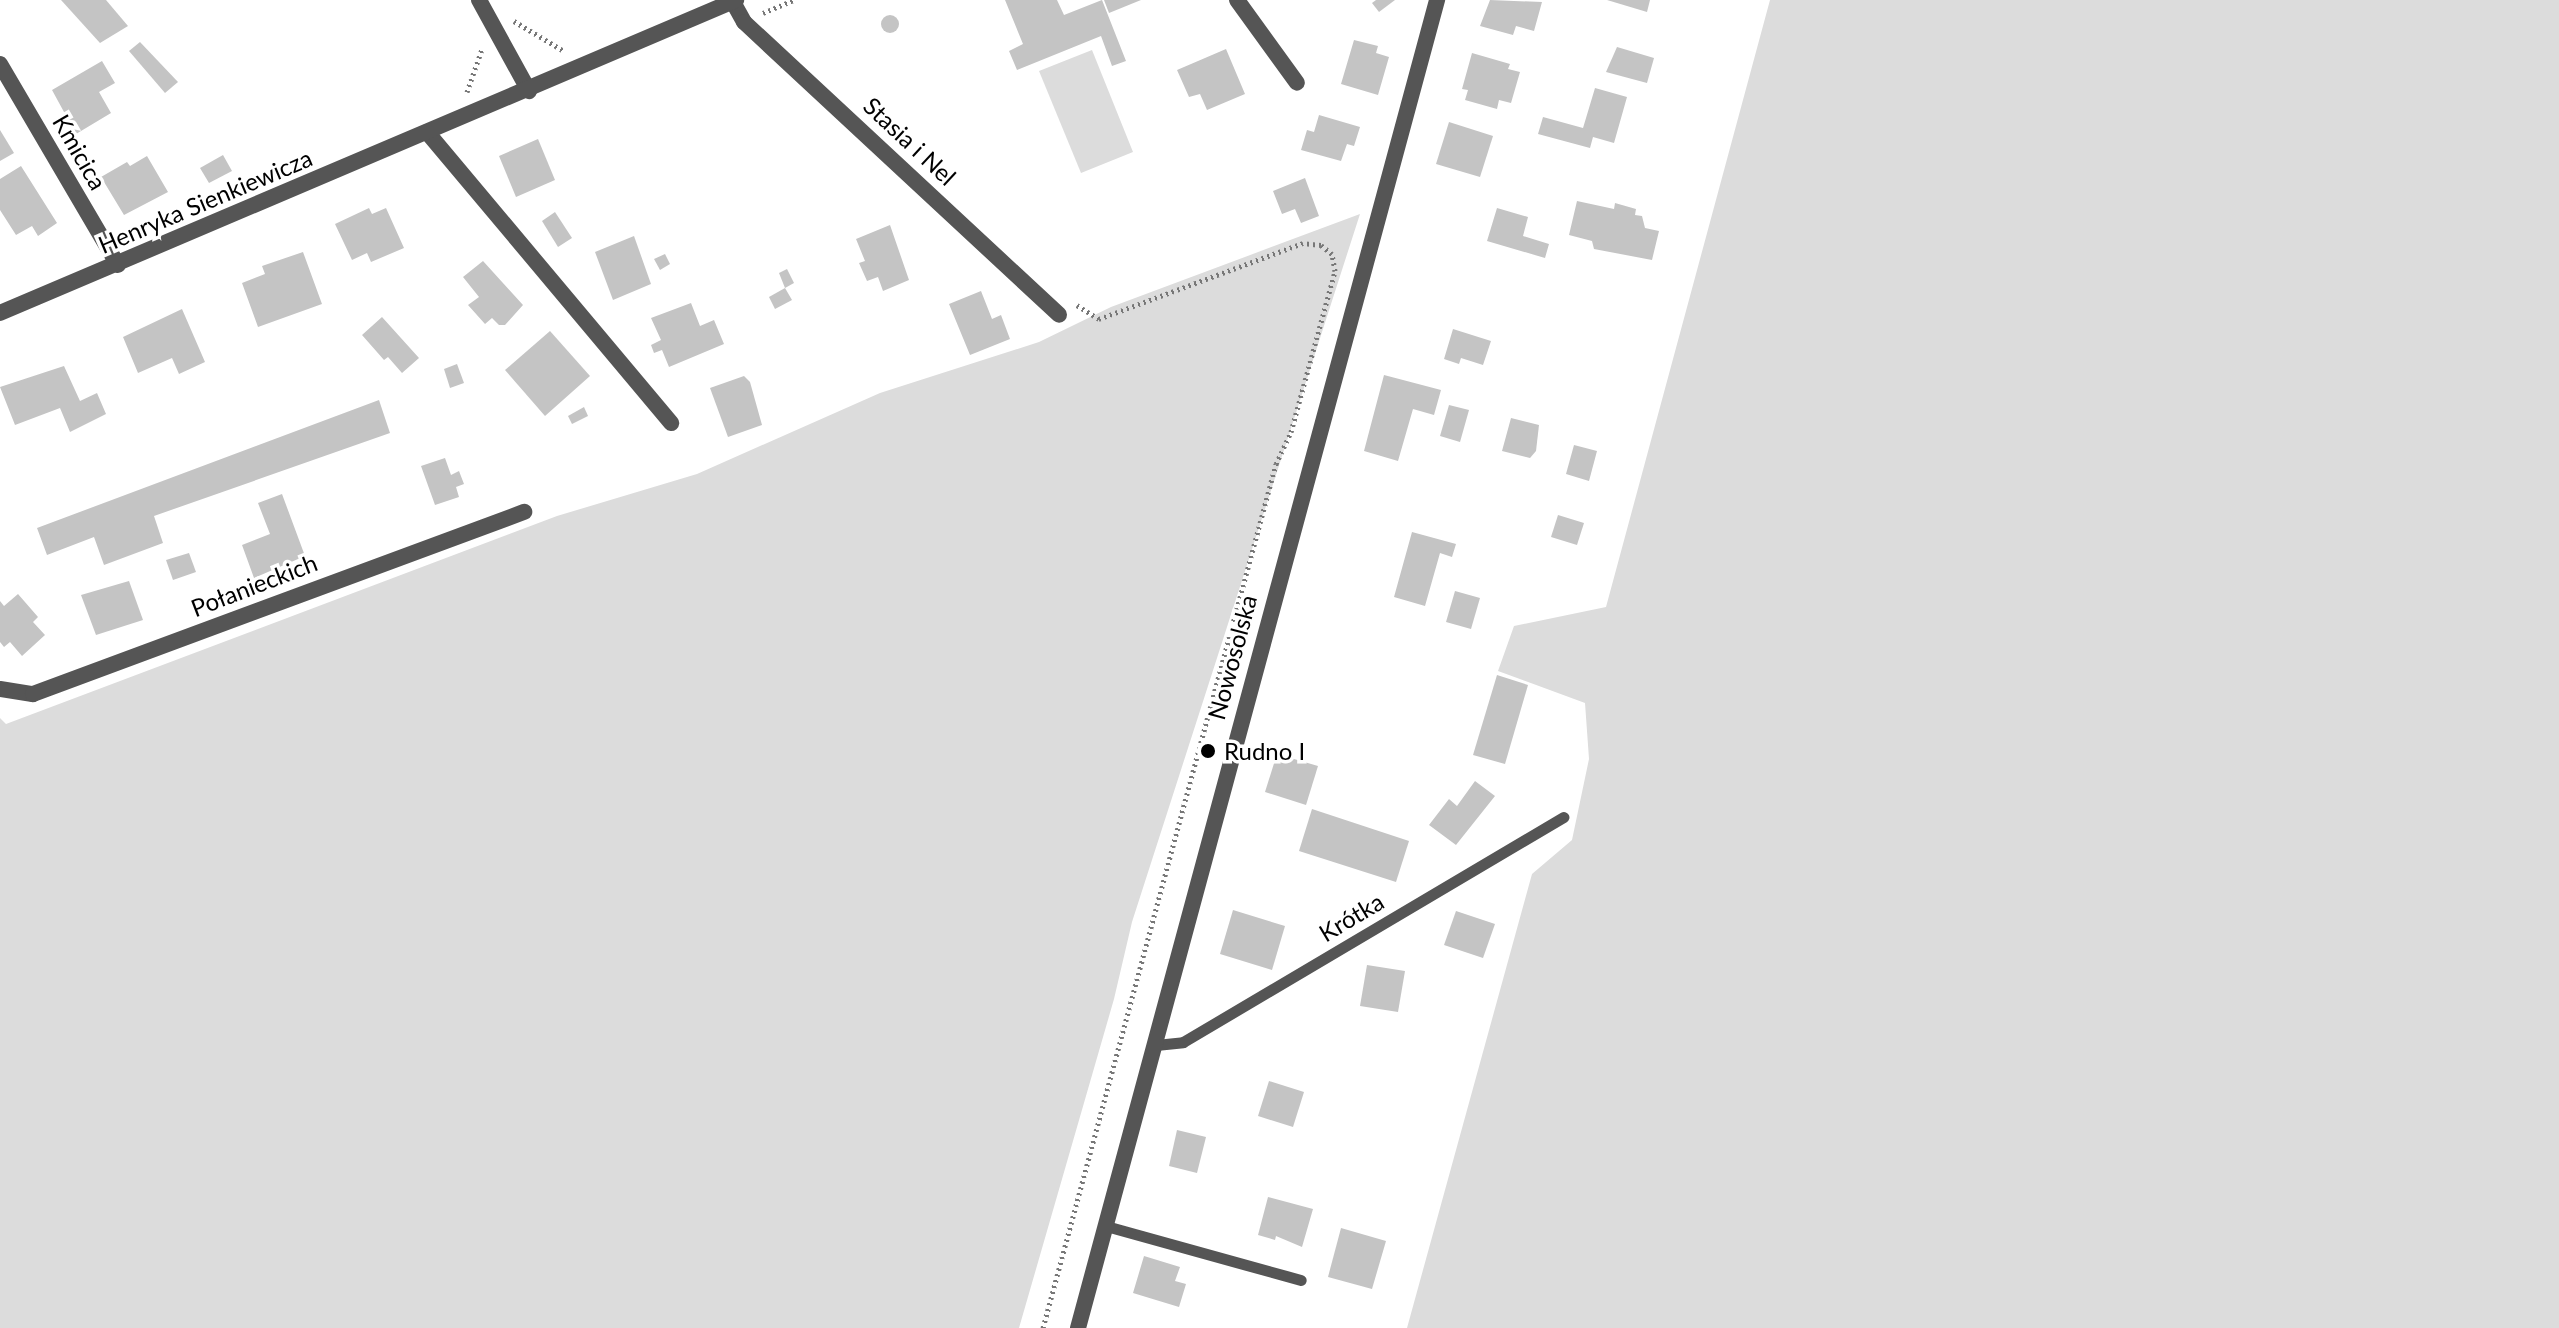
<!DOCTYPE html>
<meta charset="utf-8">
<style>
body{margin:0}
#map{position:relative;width:2559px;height:1328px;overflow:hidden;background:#fff;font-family:Lato,sans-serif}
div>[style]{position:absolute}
.green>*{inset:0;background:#dcdcdc}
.building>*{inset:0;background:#c4c4c4}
.round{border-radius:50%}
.path>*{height:5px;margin-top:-2.5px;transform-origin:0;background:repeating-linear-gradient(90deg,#777 0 2px,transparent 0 6px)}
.lane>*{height:11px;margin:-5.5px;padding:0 5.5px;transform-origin:5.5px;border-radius:5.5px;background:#555}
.street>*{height:16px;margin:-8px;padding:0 8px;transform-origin:8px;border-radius:8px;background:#555}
.dots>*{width:22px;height:22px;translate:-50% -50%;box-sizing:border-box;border:4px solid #fff;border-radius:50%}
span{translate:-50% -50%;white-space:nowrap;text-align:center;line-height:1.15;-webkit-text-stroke:7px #fff;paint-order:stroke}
.street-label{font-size:24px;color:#000}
.poi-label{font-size:24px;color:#000}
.left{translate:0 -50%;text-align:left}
</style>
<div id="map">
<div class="green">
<i style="clip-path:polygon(1770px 0,2559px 0,2559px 1328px,1407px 1328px,1532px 874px,1572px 840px,1589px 759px,1585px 703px,1498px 671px,1514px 626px,1606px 607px)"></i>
<i style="clip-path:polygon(1092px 50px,1133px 152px,1081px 173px,1039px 71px)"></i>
<i style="clip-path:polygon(1360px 214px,1132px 922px,1114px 999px,1019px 1328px,0 1328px,0 718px,6px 724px,557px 516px,697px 474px,880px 393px,1039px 342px,1111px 307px)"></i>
</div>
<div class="building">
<i style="clip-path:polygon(61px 0,106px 0,128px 26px,100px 43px)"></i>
<i style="clip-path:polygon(1005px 0,1057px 0,1064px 15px,1102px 0,1126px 61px,1112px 66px,1101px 36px,1017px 70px,1009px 51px,1023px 44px)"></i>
<i style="clip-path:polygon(1104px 0,1141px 0,1109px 13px)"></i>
<i style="clip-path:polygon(1376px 0,1395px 0,1379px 12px,1372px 3px)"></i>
<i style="clip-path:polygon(1490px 0,1542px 2px,1534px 31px,1516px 26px,1513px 35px,1480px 26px)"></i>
<i style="clip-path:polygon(1607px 0,1650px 0,1647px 12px)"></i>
<i class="round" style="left:881px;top:15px;width:18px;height:18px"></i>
<i style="clip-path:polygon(1354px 40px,1378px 46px,1376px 53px,1389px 57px,1378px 95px,1341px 84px)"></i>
<i style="clip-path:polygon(140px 42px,178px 82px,165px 93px,129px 51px)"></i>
<i style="clip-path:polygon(1617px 47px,1654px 58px,1647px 83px,1606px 72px)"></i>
<i style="clip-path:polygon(1226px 49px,1245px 94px,1207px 110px,1200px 94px,1189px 97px,1177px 70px)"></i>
<i style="clip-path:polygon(1472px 53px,1510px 64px,1508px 69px,1520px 72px,1511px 103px,1499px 100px,1497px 109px,1465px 100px,1468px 90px,1462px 89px)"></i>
<i style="clip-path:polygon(102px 61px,115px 83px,99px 92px,111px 113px,76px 134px,52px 90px)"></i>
<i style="clip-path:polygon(1595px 88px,1627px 97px,1614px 143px,1593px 137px,1590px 148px,1538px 134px,1543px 117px,1583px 128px)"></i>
<i style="clip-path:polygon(1319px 115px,1360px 127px,1354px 146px,1347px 144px,1341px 161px,1301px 150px,1307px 130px,1314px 132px)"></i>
<i style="clip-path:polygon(1449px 122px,1493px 136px,1480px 177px,1436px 164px)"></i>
<i style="clip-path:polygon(0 130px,14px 153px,0 161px)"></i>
<i style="clip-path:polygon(538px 139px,555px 180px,516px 197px,499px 156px)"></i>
<i style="clip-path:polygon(223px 155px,232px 171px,209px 183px,200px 168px)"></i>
<i style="clip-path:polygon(147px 156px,168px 192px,124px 215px,101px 177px,127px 162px,130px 166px)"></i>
<i style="clip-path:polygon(21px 166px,57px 223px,38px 236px,32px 226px,16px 235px,0 210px,0 179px)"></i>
<i style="clip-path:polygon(1305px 178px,1319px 216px,1301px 223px,1295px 209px,1282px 214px,1273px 191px)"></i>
<i style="clip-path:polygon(1577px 201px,1614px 209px,1615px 203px,1636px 209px,1635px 215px,1642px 216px,1645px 228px,1659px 231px,1652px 260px,1594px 249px,1592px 241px,1569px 235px)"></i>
<i style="clip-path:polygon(369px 208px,372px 214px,386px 208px,404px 248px,371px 262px,367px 253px,352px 260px,335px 224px)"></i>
<i style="clip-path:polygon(1497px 208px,1528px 217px,1523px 236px,1549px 244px,1545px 258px,1487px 241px)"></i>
<i style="clip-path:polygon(555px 212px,572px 238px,558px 247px,542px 221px)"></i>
<i style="clip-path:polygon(890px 225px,909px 280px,883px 291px,878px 277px,867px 281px,859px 263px,865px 261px,856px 239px)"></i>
<i style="clip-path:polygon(634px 236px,651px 284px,613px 300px,595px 252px)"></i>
<i style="clip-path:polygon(303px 252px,322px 304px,258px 327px,242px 283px,265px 274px,262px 266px)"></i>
<i style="clip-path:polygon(665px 254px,670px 264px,660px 270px,654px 259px)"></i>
<i style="clip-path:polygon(483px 261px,523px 305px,505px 325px,499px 325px,492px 318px,485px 324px,468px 305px,479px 297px,463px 277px)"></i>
<i style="clip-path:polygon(787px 269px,794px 283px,785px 288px,779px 273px)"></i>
<i style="clip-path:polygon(785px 288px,792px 300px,775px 309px,769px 297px)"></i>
<i style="clip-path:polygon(981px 291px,992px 319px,1001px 315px,1010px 339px,970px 355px,949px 304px)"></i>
<i style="clip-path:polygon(691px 303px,700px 326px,714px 320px,724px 344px,669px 367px,662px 350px,654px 353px,651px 345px,661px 340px,651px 318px)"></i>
<i style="clip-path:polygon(182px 309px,205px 362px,179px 374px,172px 358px,138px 373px,123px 337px)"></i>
<i style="clip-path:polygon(382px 317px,419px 358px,402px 373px,388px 357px,384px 360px,362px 335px)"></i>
<i style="clip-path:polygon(1453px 329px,1491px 341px,1483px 365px,1461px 358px,1459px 364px,1444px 359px)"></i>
<i style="clip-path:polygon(550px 331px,590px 376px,545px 416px,505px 370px)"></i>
<i style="clip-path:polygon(457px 364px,464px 383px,450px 388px,444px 369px)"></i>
<i style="clip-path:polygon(64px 366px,80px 401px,97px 393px,106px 414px,70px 432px,60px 408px,15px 425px,0 387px)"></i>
<i style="clip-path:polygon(1384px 375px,1441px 390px,1434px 415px,1413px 409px,1398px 461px,1364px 451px)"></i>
<i style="clip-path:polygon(744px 376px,750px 382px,762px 425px,728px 437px,710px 388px)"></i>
<i style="clip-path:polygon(379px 400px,390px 433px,154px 516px,163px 543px,104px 565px,94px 537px,47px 555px,37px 528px)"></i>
<i style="clip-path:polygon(1449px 405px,1469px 410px,1460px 442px,1440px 436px)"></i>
<i style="clip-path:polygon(584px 407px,588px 416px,572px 424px,568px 416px)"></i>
<i style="clip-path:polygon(1511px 418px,1539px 425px,1536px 451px,1530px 458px,1502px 451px)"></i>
<i style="clip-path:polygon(1574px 445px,1597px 451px,1589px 481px,1566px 474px)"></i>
<i style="clip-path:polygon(445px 458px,451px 475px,459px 471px,464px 484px,456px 487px,459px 497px,435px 505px,421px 466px)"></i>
<i style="clip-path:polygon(282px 494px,305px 556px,254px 578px,242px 545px,270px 534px,258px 503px)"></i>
<i style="clip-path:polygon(1558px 515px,1584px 523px,1577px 545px,1551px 537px)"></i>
<i style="clip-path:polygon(1412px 532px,1456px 544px,1452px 557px,1440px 553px,1425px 606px,1394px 597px)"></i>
<i style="clip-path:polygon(189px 553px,196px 572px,173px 580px,166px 560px)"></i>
<i style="clip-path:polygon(129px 581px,143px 620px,96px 635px,81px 595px)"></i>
<i style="clip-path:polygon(1455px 591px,1480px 598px,1471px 629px,1446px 622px)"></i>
<i style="clip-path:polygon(18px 594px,38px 617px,33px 622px,45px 635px,22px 656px,10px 642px,4px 647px,0 642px,0 601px,4px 606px)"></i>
<i style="clip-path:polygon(1497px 675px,1528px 685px,1505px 764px,1473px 755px)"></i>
<i style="clip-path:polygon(1277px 754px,1318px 766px,1306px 805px,1265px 792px)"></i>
<i style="clip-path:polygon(1475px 781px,1495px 796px,1456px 845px,1429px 825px,1449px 799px,1457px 806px)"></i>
<i style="clip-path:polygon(1312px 809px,1409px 841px,1396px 882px,1299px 851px)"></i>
<i style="clip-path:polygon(1233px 910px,1285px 926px,1272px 970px,1220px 954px)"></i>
<i style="clip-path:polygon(1456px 911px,1495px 924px,1483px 958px,1444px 945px)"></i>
<i style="clip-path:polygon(1367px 965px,1405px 971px,1398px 1012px,1360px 1006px)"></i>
<i style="clip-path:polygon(1269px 1081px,1304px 1092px,1293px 1127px,1258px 1116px)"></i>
<i style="clip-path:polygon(1177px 1130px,1206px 1137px,1197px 1173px,1169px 1166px)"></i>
<i style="clip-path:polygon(1268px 1197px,1313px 1209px,1302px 1247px,1276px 1236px,1275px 1240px,1258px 1235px)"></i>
<i style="clip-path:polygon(1341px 1228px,1386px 1241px,1372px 1289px,1328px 1277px)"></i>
<i style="clip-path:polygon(1144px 1256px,1180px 1267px,1175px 1281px,1186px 1284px,1179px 1307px,1133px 1293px)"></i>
</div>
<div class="path">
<i style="left:763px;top:13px;width:34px;rotate:-23deg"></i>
<i style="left:514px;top:21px;width:58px;rotate:31deg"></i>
<i style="left:467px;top:92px;width:46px;rotate:-70.8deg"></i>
<i style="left:1043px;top:1328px;width:895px;rotate:-74.91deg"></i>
<i style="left:1276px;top:464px;width:35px;rotate:-65deg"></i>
<i style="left:1291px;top:432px;width:167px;rotate:-74.7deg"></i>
<i style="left:1335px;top:271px;width:17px;rotate:-100deg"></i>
<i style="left:1332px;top:254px;width:14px;rotate:-141deg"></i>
<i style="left:1321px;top:245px;width:18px;rotate:-174deg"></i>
<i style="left:1303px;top:243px;width:218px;rotate:159.6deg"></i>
<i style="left:1099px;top:319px;width:26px;rotate:-148deg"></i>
</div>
<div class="lane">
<i style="left:1156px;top:1045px;width:27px;rotate:-6deg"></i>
<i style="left:1183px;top:1042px;width:442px;rotate:-30.6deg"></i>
<i style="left:1106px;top:1226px;width:202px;rotate:15.5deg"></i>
</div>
<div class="street">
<i style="left:479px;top:0;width:104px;rotate:61.2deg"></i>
<i style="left:1237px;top:0;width:102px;rotate:54.1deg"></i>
<i style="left:733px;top:2px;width:23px;rotate:61deg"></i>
<i style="left:744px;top:22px;width:430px;rotate:42.9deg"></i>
<i style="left:0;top:64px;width:233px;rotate:59.6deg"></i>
<i style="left:427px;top:132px;width:380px;rotate:50deg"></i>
<i style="left:0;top:313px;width:800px;rotate:-23.04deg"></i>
<i style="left:0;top:689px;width:33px;rotate:9deg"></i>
<i style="left:33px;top:694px;width:524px;rotate:-20.34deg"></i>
<i style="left:1078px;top:1328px;width:1376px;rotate:-74.87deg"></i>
</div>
<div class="dots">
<i style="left:1208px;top:751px;background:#000"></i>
</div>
<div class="street-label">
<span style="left:910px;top:141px;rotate:43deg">Stasia i Nel</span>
<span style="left:80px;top:152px;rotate:60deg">Kmicica</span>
<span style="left:205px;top:201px;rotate:-23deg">Henryka Sienkiewicza</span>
<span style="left:254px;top:585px;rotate:-21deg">Połanieckich</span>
<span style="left:1232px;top:657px;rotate:-75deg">Nowosolska</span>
<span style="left:1351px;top:917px;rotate:-31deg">Krótka</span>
</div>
<div class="poi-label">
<span class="left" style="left:1224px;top:751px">Rudno I</span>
</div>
</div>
